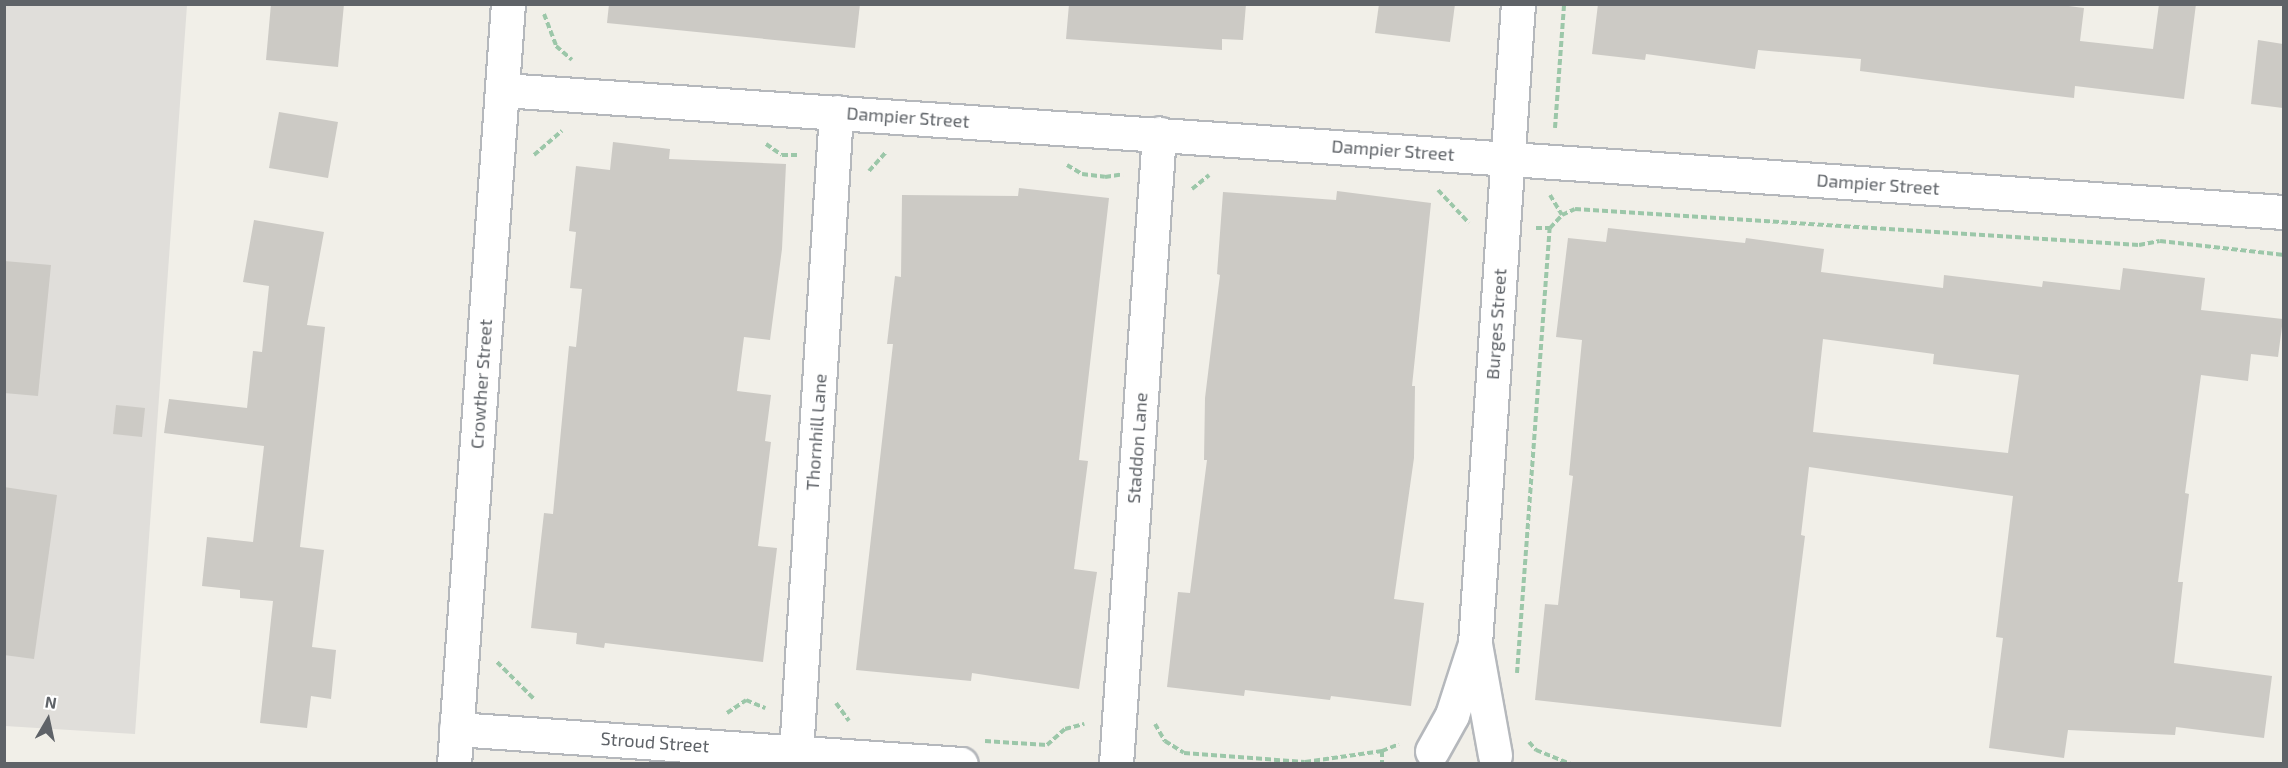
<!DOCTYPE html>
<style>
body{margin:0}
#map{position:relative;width:2288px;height:768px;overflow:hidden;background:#f1efe8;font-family:"Exo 2",sans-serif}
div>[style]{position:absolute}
.industrial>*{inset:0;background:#e0deda}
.building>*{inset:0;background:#cccac5}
.path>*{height:4px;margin-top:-2px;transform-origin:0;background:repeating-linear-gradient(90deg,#9cc7a9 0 6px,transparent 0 9px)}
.roads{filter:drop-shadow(2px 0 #b5b8bc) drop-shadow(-2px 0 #b5b8bc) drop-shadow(0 2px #b5b8bc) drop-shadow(0 -2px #b5b8bc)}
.minor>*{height:33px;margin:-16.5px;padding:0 16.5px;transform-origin:16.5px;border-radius:16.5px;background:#fff}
span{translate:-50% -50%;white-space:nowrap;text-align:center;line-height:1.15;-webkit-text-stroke:4.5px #fff;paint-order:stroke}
.street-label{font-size:18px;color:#5f6368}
.frame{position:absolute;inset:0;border:6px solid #5f6368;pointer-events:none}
.north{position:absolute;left:18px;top:690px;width:60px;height:60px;-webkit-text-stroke:4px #fff;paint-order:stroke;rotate:9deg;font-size:16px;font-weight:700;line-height:24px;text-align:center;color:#5f6368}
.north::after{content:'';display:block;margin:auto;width:21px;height:27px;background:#5f6368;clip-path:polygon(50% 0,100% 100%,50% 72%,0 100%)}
</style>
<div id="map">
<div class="industrial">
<i style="clip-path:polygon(4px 5px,187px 5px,135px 734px,5px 726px)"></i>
</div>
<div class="building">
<i style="clip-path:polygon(271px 4px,344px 4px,338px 67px,266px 60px)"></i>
<i style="clip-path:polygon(609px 4px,860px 4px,855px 48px,607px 23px)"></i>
<i style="clip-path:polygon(1069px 4px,1246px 4px,1243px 40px,1222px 39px,1222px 50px,1066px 39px)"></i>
<i style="clip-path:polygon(1379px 4px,1455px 4px,1450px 42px,1375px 33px)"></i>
<i style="clip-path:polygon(1598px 4px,2053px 4px,2084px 8px,2080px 41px,2153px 49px,2159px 4px,2196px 4px,2184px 99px,2075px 86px,2074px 98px,1991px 88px,1860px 71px,1861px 59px,1758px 50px,1755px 69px,1646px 54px,1645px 60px,1592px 54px)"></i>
<i style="clip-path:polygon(2258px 40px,2283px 44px,2283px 108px,2251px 104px)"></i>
<i style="clip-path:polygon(279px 112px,338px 122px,328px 178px,269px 168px)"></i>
<i style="clip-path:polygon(613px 142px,670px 149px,669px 159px,786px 164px,782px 249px,770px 340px,744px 337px,737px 391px,771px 395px,765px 441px,771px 442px,758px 546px,777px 548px,763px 662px,605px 643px,604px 648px,576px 644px,577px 633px,531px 628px,544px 513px,553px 514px,569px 346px,576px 347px,582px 289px,570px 288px,576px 232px,569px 231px,576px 166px,610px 170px)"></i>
<i style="clip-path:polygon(1019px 188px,1109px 198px,1079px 460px,1088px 461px,1074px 569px,1097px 572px,1079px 689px,972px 673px,971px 681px,856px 670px,893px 344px,887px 344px,895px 276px,901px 277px,902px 195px,1018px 196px)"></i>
<i style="clip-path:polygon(1337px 191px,1431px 203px,1412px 386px,1415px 386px,1414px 458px,1394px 599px,1424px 603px,1411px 706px,1331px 696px,1330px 700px,1245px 690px,1244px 696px,1167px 687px,1178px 592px,1190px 593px,1207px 460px,1204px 460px,1205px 398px,1220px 275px,1217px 274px,1223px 192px,1336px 200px)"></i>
<i style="clip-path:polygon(254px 220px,324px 232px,307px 325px,325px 327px,300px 547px,324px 550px,312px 647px,336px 650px,331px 699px,311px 696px,307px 728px,260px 723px,273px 601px,240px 598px,240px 590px,202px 586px,207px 537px,253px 542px,264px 446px,164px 433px,169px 399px,247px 408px,253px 351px,262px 352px,269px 286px,243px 282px)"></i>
<i style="clip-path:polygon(evenodd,1608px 228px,1745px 243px,1746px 238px,1824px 249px,1821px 272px,1943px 288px,1944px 275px,2042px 287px,2043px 281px,2120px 290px,2123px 268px,2205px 278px,2201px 310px,2283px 319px,2278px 357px,2251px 354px,2248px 381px,2201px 375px,2185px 493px,2189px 494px,2178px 582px,2183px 582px,2174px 663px,2272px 676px,2264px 738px,2176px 727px,2175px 735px,2068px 730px,2064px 758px,1989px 748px,2003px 638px,1996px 637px,2013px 496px,1809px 467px,1801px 535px,1805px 536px,1781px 727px,1535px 700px,1545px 604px,1558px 605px,1573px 476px,1569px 475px,1582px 340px,1556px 337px,1568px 238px,1606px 242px,1608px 228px,1823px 339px,1934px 354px,1933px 364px,2019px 375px,2008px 453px,1813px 432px,1823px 339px)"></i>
<i style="clip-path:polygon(4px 261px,51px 265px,38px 396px,4px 393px)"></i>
<i style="clip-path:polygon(116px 405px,145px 408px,142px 437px,113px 434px)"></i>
<i style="clip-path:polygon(4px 487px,57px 495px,34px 659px,4px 655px)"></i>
</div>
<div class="path">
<i style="left:544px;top:14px;width:34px;rotate:69deg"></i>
<i style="left:556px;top:46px;width:21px;rotate:41deg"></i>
<i style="left:1555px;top:128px;width:124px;rotate:-85.8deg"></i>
<i style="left:766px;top:144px;width:19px;rotate:35deg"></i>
<i style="left:782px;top:155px;width:18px"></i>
<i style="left:534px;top:155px;width:37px;rotate:-41deg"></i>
<i style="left:1067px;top:165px;width:17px;rotate:31deg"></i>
<i style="left:1082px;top:174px;width:23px;rotate:7deg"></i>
<i style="left:1105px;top:177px;width:18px;rotate:-9deg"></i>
<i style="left:869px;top:171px;width:25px;rotate:-48deg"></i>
<i style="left:1192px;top:189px;width:22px;rotate:-39deg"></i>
<i style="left:1438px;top:190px;width:45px;rotate:46.8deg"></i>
<i style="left:1550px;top:195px;width:23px;rotate:59deg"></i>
<i style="left:1536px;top:228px;width:14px"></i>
<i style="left:497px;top:662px;width:52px;rotate:45deg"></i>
<i style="left:1517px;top:673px;width:446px;rotate:-85.8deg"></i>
<i style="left:1550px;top:228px;width:18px;rotate:-47deg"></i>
<i style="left:1562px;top:215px;width:14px;rotate:-25deg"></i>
<i style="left:1575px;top:209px;width:565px;rotate:3.65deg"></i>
<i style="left:2139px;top:245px;width:21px;rotate:-11deg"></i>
<i style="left:2160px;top:241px;width:125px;rotate:6.4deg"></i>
<i style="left:836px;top:703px;width:22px;rotate:54deg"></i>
<i style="left:727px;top:713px;width:23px;rotate:-34deg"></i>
<i style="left:746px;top:700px;width:21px;rotate:23deg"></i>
<i style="left:1155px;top:724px;width:20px;rotate:60deg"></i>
<i style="left:1165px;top:741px;width:22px;rotate:32deg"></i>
<i style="left:1184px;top:753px;width:121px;rotate:4.3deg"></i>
<i style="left:1305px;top:762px;width:78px;rotate:-8.1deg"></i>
<i style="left:1382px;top:751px;width:18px;rotate:-22deg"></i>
<i style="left:985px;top:741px;width:62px;rotate:3.7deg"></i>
<i style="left:1047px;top:745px;width:24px;rotate:-42deg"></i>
<i style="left:1065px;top:729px;width:20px;rotate:-15deg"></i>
<i style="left:1529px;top:742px;width:11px;rotate:49deg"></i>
<i style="left:1536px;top:750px;width:37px;rotate:22deg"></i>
<i style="left:1382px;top:751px;width:13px;rotate:90deg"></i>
</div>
<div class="roads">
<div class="minor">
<i style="left:503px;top:90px;width:1785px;rotate:3.92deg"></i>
<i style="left:1475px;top:644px;width:113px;rotate:79.8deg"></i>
<i style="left:456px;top:729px;width:506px;rotate:3.96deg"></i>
<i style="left:1432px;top:751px;width:41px;rotate:-60.9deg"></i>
<i style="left:1452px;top:715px;width:75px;rotate:-72.1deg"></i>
<i style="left:1475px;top:644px;width:641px;rotate:-86.16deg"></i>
<i style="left:796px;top:752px;width:641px;rotate:-86.42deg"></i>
<i style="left:454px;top:764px;width:762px;rotate:-85.94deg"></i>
<i style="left:1116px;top:764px;width:632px;rotate:-86.1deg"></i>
</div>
</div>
<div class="street-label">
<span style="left:908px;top:117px;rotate:4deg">Dampier Street</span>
<span style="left:1393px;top:150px;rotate:4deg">Dampier Street</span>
<span style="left:1878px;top:184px;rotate:4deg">Dampier Street</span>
<span style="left:1496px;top:324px;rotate:-86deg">Burges Street</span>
<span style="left:481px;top:384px;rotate:-86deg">Crowther Street</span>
<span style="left:816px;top:432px;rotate:-86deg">Thornhill Lane</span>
<span style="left:1137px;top:448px;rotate:-86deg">Staddon Lane</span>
<span style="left:655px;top:742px;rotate:4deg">Stroud Street</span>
</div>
<div class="frame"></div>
<div class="north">N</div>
</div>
